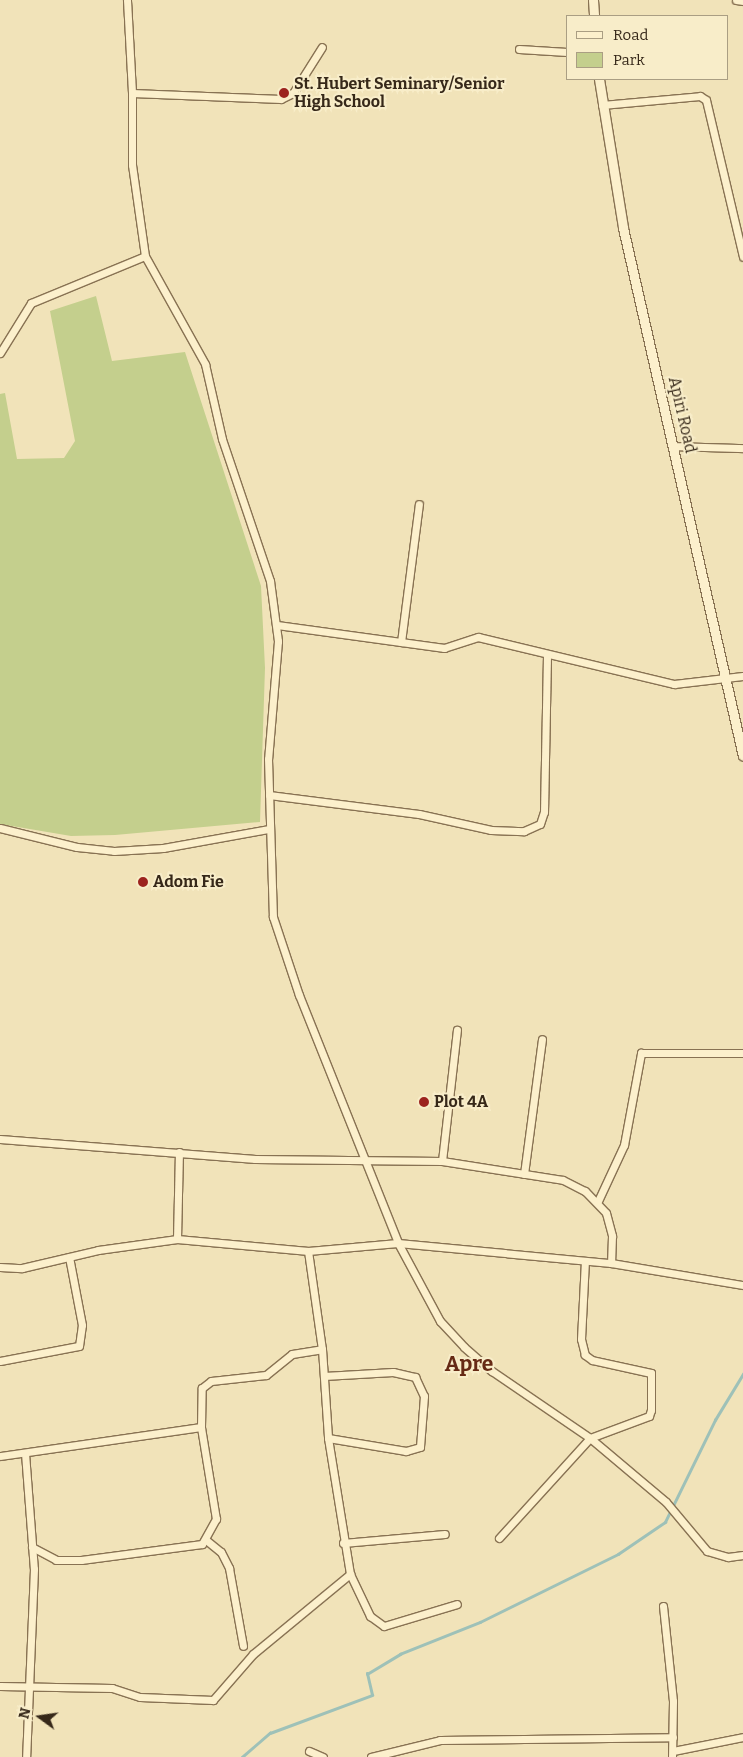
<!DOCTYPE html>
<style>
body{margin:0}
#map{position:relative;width:743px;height:1757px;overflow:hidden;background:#f1e3b9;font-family:Bitter,serif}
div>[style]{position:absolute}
.green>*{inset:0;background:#c4cf8d}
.stream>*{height:2.5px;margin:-1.25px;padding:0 1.25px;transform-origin:1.25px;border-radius:1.25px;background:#9ec1b8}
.roads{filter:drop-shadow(1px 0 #887253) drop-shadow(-1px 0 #887253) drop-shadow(0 1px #887253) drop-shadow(0 -1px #887253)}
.minor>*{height:7px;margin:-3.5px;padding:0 3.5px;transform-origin:3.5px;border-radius:3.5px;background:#fcf0cc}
.tertiary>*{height:9px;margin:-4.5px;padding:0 4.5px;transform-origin:4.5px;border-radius:4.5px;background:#fcf0cc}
.dots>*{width:14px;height:14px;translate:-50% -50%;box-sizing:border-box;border:2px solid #f8edc9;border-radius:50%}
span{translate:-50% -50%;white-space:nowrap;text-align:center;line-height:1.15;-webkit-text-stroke:4px #f8edc9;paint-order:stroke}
.poi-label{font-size:16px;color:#362819;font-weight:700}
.left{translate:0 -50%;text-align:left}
.street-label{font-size:16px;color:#362819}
.district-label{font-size:21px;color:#662a15;font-weight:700}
.legend{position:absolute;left:566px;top:15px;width:162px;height:65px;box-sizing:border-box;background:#f8edc9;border:1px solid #aa9e83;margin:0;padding:6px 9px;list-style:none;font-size:15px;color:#362819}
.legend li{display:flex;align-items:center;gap:10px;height:25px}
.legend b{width:25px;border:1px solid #aa9e83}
.north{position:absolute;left:15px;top:1692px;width:50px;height:50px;-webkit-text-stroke:4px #f8edc9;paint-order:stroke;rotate:284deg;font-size:14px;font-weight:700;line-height:20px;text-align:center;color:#362819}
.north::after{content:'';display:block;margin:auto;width:18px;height:22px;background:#362819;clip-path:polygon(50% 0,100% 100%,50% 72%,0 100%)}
</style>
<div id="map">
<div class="green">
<i style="clip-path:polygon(96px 296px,112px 361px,185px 352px,261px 586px,265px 668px,260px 822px,115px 835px,71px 836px,0 824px,0 394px,5px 393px,17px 459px,64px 458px,75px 441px,50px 311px)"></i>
</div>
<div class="stream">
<i style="left:242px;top:1757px;width:37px;rotate:-41deg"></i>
<i style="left:270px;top:1733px;width:109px;rotate:-20.4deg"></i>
<i style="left:372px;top:1695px;width:22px;rotate:-103deg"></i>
<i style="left:367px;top:1674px;width:39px;rotate:-31deg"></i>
<i style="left:400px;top:1654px;width:86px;rotate:-21.8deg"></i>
<i style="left:480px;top:1622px;width:154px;rotate:-26.2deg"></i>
<i style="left:618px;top:1554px;width:57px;rotate:-34.2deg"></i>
<i style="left:665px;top:1522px;width:114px;rotate:-63.9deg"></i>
<i style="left:715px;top:1420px;width:54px;rotate:-58.7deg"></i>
</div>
<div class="roads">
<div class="minor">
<i style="left:127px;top:0;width:93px;rotate:86.9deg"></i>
<i style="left:132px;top:93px;width:149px;rotate:2.3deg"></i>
<i style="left:281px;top:99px;width:13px;rotate:-27deg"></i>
<i style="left:293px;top:93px;width:54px;rotate:-57.8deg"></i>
<i style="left:736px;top:0;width:7px;rotate:8deg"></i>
<i style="left:519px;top:49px;width:48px;rotate:3.6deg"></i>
<i style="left:602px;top:105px;width:98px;rotate:-5.2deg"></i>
<i style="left:700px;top:96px;width:7px;rotate:34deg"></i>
<i style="left:706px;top:100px;width:161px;rotate:76.7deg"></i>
<i style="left:145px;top:256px;width:124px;rotate:60.9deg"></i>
<i style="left:205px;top:364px;width:77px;rotate:77.2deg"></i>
<i style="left:222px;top:439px;width:150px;rotate:71.3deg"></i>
<i style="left:270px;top:581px;width:61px;rotate:82.4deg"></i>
<i style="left:278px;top:641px;width:118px;rotate:94.8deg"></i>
<i style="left:268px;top:759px;width:158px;rotate:88.2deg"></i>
<i style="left:273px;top:917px;width:82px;rotate:71.6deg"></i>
<i style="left:299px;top:995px;width:267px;rotate:68.2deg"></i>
<i style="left:398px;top:1243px;width:89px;rotate:61.7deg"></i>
<i style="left:440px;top:1321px;width:35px;rotate:47deg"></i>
<i style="left:464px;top:1347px;width:37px;rotate:41deg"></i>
<i style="left:492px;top:1371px;width:119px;rotate:34.4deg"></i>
<i style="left:590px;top:1438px;width:99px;rotate:40.1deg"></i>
<i style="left:666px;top:1502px;width:64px;rotate:50.1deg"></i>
<i style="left:707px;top:1551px;width:22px;rotate:16deg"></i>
<i style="left:728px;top:1557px;width:15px;rotate:-8deg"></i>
<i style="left:0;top:353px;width:59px;rotate:-58.2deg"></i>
<i style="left:31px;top:303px;width:123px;rotate:-22.4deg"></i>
<i style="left:145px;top:256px;width:92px;rotate:-98.1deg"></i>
<i style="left:132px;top:165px;width:72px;rotate:-90deg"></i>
<i style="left:674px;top:446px;width:69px;rotate:1.7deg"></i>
<i style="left:277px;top:625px;width:169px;rotate:7.8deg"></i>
<i style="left:444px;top:648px;width:36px;rotate:-18deg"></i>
<i style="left:478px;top:637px;width:202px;rotate:13.5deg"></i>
<i style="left:674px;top:684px;width:69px;rotate:-6.6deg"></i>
<i style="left:401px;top:642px;width:139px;rotate:-82.6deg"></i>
<i style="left:269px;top:795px;width:151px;rotate:7.2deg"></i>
<i style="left:419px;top:814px;width:74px;rotate:12.5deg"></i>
<i style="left:491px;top:830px;width:33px;rotate:2deg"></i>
<i style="left:524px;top:831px;width:17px;rotate:-24deg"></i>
<i style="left:540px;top:824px;width:13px;rotate:-72deg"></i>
<i style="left:544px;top:812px;width:158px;rotate:-88.9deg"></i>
<i style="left:0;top:828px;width:79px;rotate:13.9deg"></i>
<i style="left:77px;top:847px;width:37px;rotate:6deg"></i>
<i style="left:114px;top:851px;width:49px;rotate:-3.5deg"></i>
<i style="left:163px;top:848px;width:108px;rotate:-10.2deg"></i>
<i style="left:0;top:1139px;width:256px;rotate:4.5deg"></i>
<i style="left:255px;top:1159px;width:187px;rotate:0.6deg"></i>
<i style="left:442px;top:1161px;width:122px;rotate:8.9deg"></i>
<i style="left:563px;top:1180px;width:25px;rotate:27deg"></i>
<i style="left:585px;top:1191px;width:30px;rotate:46deg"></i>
<i style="left:606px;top:1213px;width:24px;rotate:75deg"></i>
<i style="left:612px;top:1236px;width:27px;rotate:92deg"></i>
<i style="left:442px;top:1161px;width:132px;rotate:-83.5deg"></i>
<i style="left:524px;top:1174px;width:136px;rotate:-82.4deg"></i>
<i style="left:598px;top:1201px;width:62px;rotate:-65.1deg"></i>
<i style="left:624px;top:1145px;width:94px;rotate:-79.5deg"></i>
<i style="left:641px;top:1053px;width:102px"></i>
<i style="left:177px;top:1239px;width:87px;rotate:-88.7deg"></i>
<i style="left:308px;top:1251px;width:99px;rotate:81.9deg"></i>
<i style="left:322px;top:1349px;width:89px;rotate:86.1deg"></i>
<i style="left:328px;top:1438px;width:138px;rotate:80.8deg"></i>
<i style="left:350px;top:1574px;width:47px;rotate:64.5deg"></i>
<i style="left:370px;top:1616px;width:17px;rotate:36deg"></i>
<i style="left:384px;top:1626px;width:76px;rotate:-16.8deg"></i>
<i style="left:0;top:1267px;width:22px;rotate:3deg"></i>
<i style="left:22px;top:1268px;width:78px;rotate:-13.3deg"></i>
<i style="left:98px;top:1250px;width:80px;rotate:-7.9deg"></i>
<i style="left:177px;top:1239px;width:132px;rotate:5.2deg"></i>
<i style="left:308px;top:1251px;width:90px;rotate:-5.1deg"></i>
<i style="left:398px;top:1243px;width:214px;rotate:5.4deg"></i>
<i style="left:611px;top:1263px;width:134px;rotate:9.5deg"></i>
<i style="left:0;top:1361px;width:80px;rotate:-10.8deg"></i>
<i style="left:79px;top:1346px;width:21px;rotate:-82deg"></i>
<i style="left:82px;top:1325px;width:69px;rotate:-100.8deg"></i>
<i style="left:324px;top:1376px;width:69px;rotate:-3.3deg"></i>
<i style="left:393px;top:1372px;width:23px;rotate:13deg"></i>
<i style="left:415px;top:1377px;width:21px;rotate:65deg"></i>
<i style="left:424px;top:1396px;width:51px;rotate:94.5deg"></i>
<i style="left:420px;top:1447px;width:15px;rotate:164deg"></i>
<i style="left:406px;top:1451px;width:79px;rotate:-170.5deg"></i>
<i style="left:25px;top:1453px;width:116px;rotate:85.6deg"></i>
<i style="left:34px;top:1569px;width:188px;rotate:92.4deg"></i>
<i style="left:0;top:1456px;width:203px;rotate:-8.2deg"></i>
<i style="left:499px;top:1538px;width:135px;rotate:-47.7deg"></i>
<i style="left:590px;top:1438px;width:63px;rotate:-20.4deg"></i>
<i style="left:649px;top:1416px;width:6px;rotate:-72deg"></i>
<i style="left:651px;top:1410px;width:37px;rotate:-90deg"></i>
<i style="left:651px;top:1373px;width:60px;rotate:-167.6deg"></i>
<i style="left:592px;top:1360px;width:9px;rotate:-144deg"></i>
<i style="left:585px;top:1355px;width:16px;rotate:-104deg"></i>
<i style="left:581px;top:1339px;width:78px;rotate:-87.1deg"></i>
<i style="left:206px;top:1540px;width:19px;rotate:39deg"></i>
<i style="left:221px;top:1552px;width:18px;rotate:63deg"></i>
<i style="left:229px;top:1568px;width:79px;rotate:79.8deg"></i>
<i style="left:343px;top:1543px;width:102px;rotate:-5deg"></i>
<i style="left:32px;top:1547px;width:27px;rotate:28deg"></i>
<i style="left:56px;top:1560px;width:25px"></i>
<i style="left:81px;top:1560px;width:122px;rotate:-7.5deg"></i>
<i style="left:202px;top:1544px;width:29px;rotate:-61deg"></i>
<i style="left:216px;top:1519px;width:93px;rotate:-99.3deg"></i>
<i style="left:201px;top:1427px;width:39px;rotate:-89deg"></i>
<i style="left:202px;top:1388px;width:11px;rotate:-38deg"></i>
<i style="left:211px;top:1381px;width:55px;rotate:-6.2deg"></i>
<i style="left:266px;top:1375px;width:33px;rotate:-39deg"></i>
<i style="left:292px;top:1354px;width:30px;rotate:-9deg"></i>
<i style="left:663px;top:1606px;width:96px;rotate:84deg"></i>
<i style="left:673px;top:1701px;width:56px;rotate:91deg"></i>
<i style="left:0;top:1686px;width:112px;rotate:1deg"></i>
<i style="left:112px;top:1688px;width:29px;rotate:18deg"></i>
<i style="left:140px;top:1697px;width:73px;rotate:2.4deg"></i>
<i style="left:213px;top:1700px;width:61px;rotate:-49deg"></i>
<i style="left:253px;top:1654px;width:126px;rotate:-39.5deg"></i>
<i style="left:309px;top:1751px;width:15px;rotate:23deg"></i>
<i style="left:673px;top:1751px;width:71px;rotate:-11.3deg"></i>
<i style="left:371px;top:1757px;width:71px;rotate:-13.8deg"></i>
<i style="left:440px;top:1740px;width:233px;rotate:-0.7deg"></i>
</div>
<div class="tertiary">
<i style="left:593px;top:0;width:16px;rotate:86deg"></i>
<i style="left:599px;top:79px;width:151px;rotate:80.8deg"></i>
<i style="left:623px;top:228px;width:541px;rotate:77.2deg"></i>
</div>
</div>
<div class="dots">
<i style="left:284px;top:93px;background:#9c231e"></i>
<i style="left:143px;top:882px;background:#9c231e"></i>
<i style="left:424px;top:1102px;background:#9c231e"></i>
</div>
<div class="poi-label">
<span class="left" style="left:294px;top:93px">St. Hubert Seminary/Senior<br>High School</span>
<span class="left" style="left:153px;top:882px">Adom Fie</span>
<span class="left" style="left:434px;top:1102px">Plot 4A</span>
</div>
<div class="street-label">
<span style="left:682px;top:415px;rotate:77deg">Apiri Road</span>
</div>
<div class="district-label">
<span style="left:469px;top:1364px">Apre</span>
</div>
<ul class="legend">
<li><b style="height:6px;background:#fcf0cc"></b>Road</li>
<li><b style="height:14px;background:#c4cf8d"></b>Park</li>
</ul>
<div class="north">N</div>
</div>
